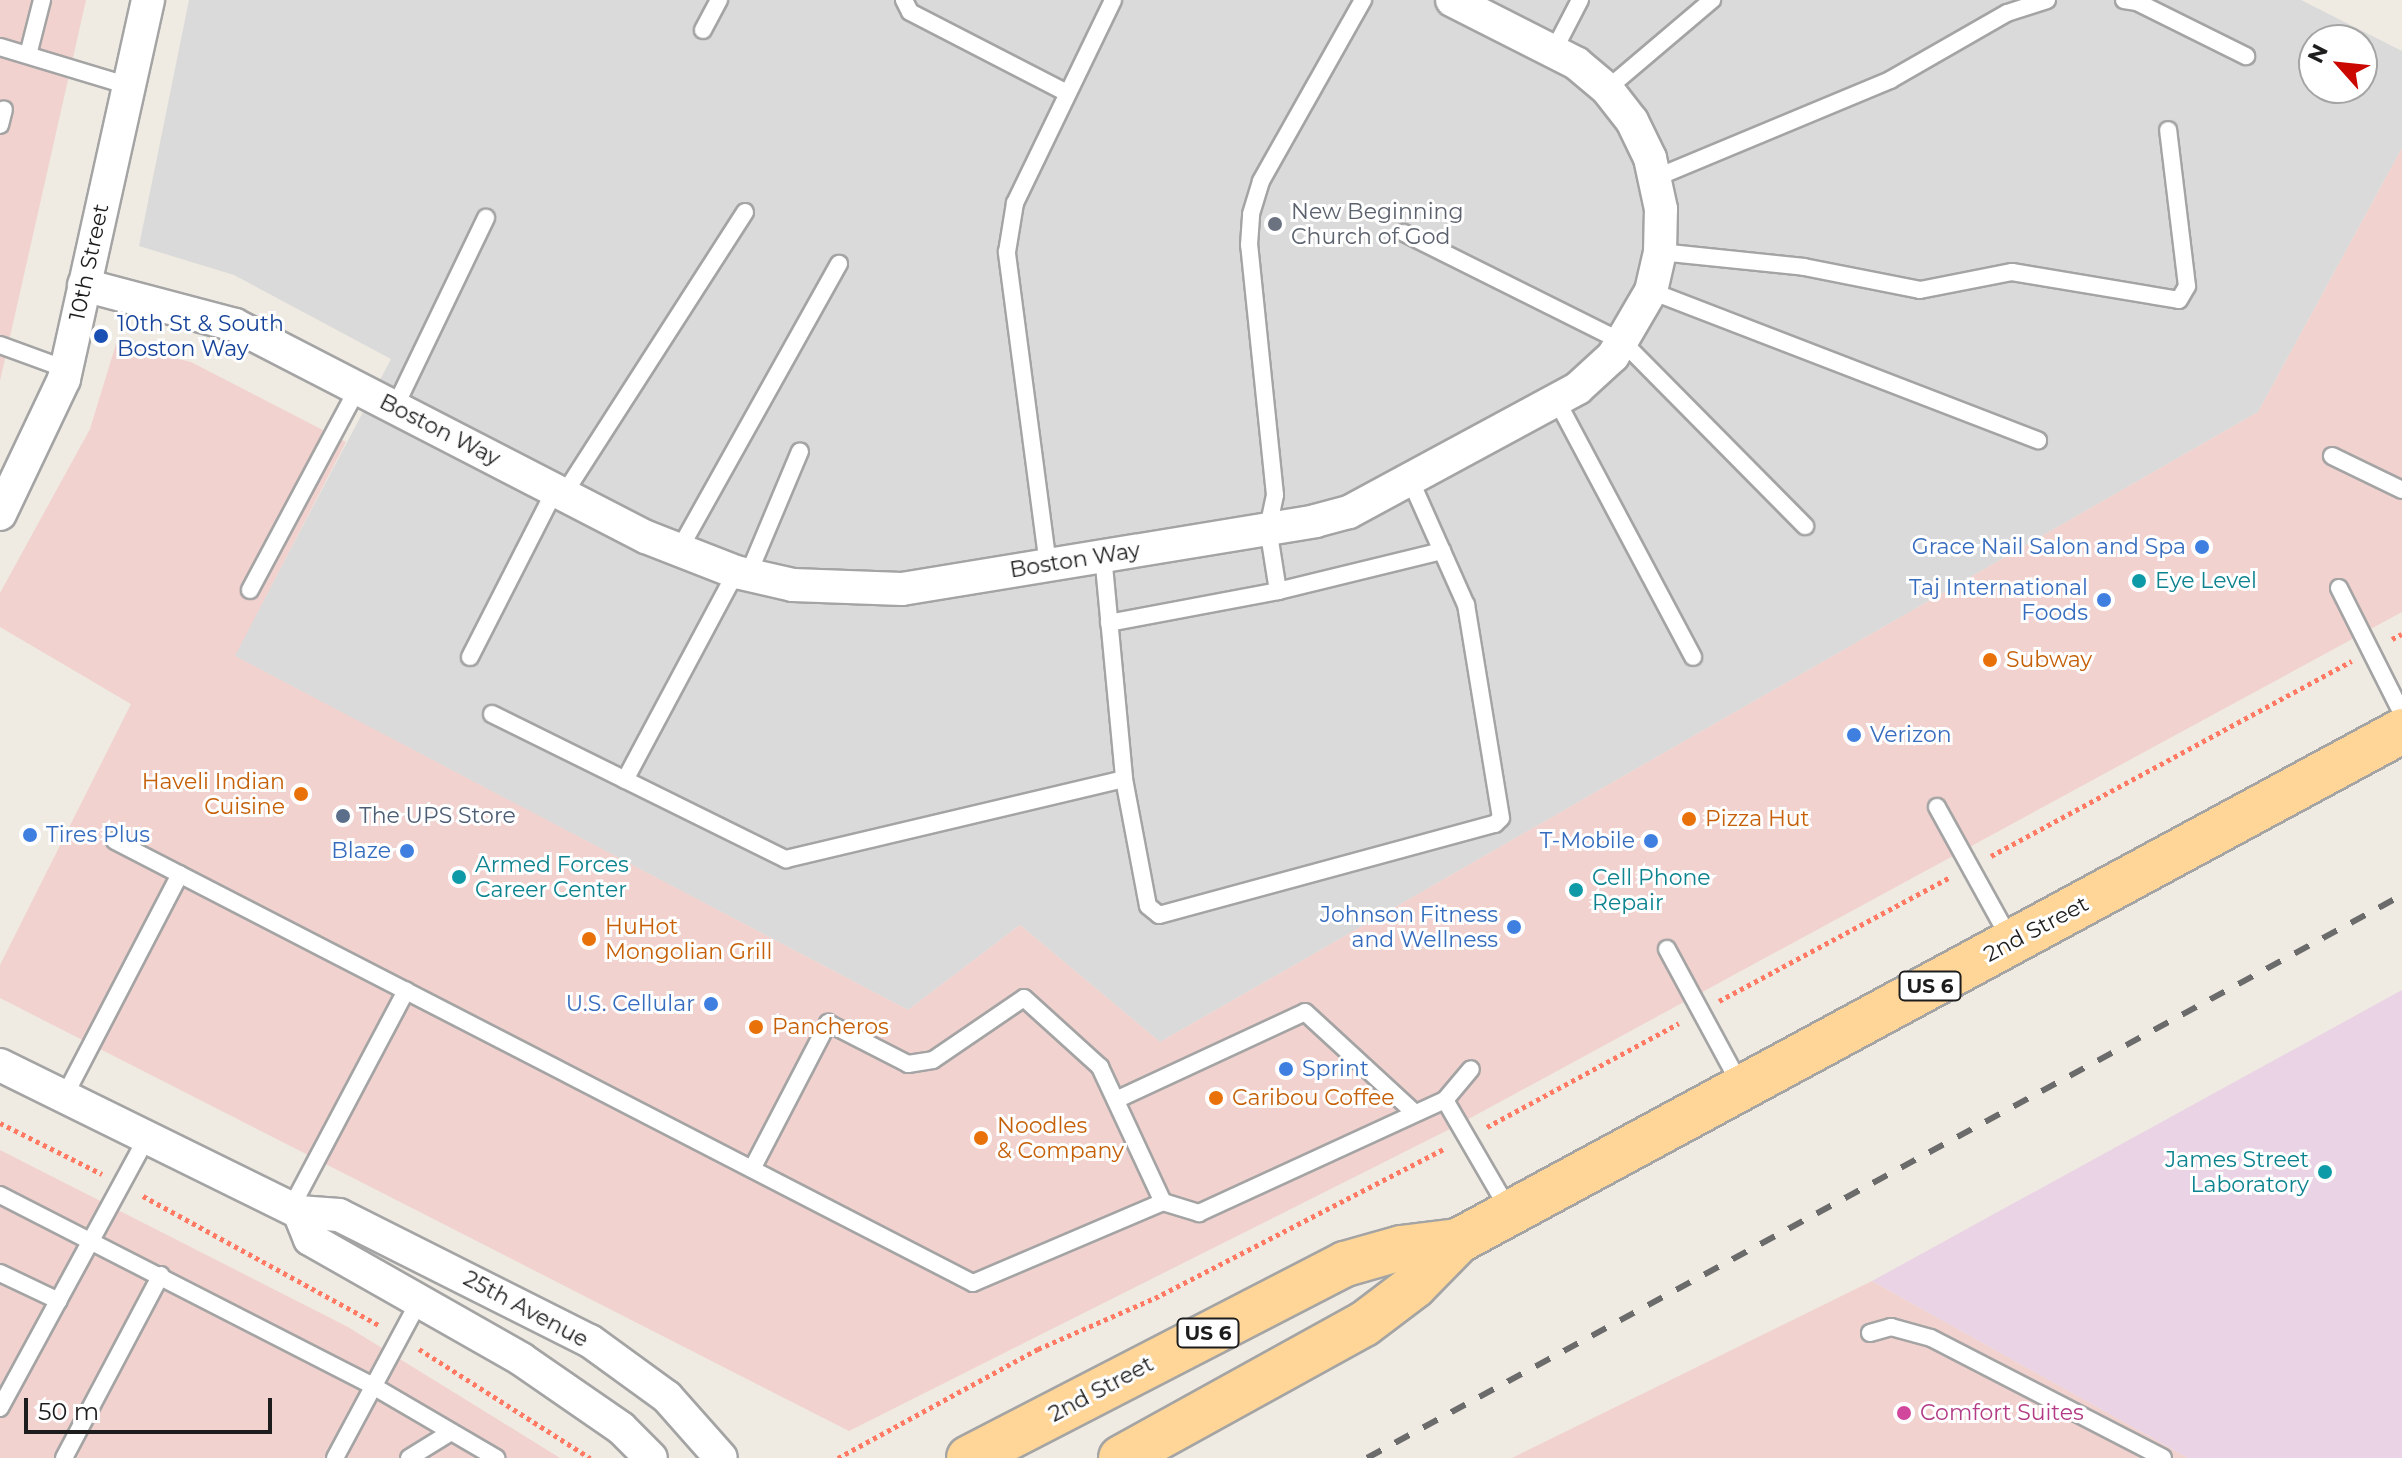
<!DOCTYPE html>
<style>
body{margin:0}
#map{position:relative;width:2402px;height:1458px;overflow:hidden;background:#efebe2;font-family:Montserrat,sans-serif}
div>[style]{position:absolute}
.residential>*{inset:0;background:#dbdada}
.commercial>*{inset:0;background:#f1d2cf}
.industrial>*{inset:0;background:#e9d3e4}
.path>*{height:5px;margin-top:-2.5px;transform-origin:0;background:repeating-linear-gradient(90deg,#ff7963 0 4px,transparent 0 8px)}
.roads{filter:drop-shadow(2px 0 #a4a4a4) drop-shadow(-2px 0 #a4a4a4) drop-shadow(0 2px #a4a4a4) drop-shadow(0 -2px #a4a4a4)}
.lane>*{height:16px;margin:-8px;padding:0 8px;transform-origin:8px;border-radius:8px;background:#fff}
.street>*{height:32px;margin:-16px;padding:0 16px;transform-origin:16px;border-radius:16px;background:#fff}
.primary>*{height:44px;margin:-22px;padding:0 22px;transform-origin:22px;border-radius:22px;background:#ffd697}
.rail>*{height:6px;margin-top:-3px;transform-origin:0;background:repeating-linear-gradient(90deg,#6b6b6b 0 16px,transparent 0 32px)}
.dots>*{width:22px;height:22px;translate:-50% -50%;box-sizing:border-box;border:4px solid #fff;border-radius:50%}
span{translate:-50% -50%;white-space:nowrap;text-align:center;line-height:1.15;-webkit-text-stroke:6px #fff;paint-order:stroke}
.shield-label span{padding:2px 6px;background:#fff;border:2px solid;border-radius:6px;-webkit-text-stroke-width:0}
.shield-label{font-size:20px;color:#1d1d1d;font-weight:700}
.worship-label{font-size:22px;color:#5b616d}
.left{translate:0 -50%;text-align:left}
.street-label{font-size:22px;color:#1d1d1d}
.transit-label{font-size:22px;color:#164399}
.shop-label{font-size:22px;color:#366cbe}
.right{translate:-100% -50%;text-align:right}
.culture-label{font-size:22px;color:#0d838f}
.food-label{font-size:22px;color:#c56008}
.service-label{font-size:22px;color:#4e5e75}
.hotel-label{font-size:22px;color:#b23c85}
.north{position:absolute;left:2298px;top:24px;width:80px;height:80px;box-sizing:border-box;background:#fff;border:2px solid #a5a5a5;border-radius:50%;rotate:297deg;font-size:22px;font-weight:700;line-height:32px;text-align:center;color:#1d1d1d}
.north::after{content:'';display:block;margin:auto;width:28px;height:36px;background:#ca0800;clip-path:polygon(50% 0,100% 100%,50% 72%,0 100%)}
.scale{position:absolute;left:24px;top:1398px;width:248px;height:36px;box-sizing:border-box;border:4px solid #1d1d1d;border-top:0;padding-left:10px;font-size:24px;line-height:28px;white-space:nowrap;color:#1d1d1d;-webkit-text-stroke:6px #fff;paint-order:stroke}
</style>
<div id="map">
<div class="residential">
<i style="clip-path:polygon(evenodd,189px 0,2301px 0,2402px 51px,2402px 148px,2258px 412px,1160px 1042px,1020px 925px,908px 1010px,234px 656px,391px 359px,234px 275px,139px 246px,189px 0,2314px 40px,2362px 40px,2362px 88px,2314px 88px,2314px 40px)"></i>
</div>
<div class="commercial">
<i style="clip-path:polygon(0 0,86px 0,0 381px)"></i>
<i style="clip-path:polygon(2402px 148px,2402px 612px,1452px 1128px,849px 1431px,0 998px,0 965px,131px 704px,0 627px,0 593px,90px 429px,116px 344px,191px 362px,346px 442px,235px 656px,908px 1010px,1020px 925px,1160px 1042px,2258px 412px)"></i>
<i style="clip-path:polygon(0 1150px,348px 1327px,560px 1458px,0 1458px)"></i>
<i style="clip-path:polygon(1872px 1281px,2188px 1458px,1512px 1458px)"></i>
</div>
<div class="industrial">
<i style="clip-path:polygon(2402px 990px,2402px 1458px,2188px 1458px,1872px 1281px)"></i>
</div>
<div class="path">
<i style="left:2392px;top:639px;width:11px;rotate:-27deg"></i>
<i style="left:1991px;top:856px;width:410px;rotate:-28.4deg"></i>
<i style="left:1719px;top:1001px;width:262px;rotate:-28.2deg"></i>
<i style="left:0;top:1123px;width:114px;rotate:26.6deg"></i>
<i style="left:1487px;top:1127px;width:218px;rotate:-28.4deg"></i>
<i style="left:143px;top:1196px;width:269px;rotate:28.7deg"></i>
<i style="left:419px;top:1349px;width:203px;rotate:32.5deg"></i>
<i style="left:838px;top:1458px;width:228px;rotate:-28.6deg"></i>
<i style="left:1038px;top:1349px;width:128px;rotate:-23.6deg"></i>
<i style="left:1155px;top:1298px;width:327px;rotate:-27.3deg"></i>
</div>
<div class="roads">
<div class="lane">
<i style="left:904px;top:0;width:13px;rotate:63deg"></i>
<i style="left:910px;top:12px;width:177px;rotate:27.3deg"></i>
<i style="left:2124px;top:0;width:13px;rotate:9deg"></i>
<i style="left:2137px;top:2px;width:122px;rotate:26.4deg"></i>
<i style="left:703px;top:30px;width:34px;rotate:-62deg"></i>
<i style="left:0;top:47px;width:135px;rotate:16.8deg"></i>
<i style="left:1553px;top:52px;width:59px;rotate:-62.6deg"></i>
<i style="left:28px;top:55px;width:57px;rotate:-75.7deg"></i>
<i style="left:1607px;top:89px;width:138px;rotate:-40.3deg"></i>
<i style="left:0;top:125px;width:16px;rotate:-76deg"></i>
<i style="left:1655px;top:178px;width:255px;rotate:-22.6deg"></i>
<i style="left:1890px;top:80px;width:135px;rotate:-29.8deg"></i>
<i style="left:2007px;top:13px;width:42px;rotate:-18deg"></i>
<i style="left:1404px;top:233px;width:245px;rotate:26.5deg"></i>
<i style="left:1623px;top:342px;width:259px;rotate:45.3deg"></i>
<i style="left:1660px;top:252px;width:145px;rotate:5.9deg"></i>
<i style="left:1804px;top:267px;width:118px;rotate:11.2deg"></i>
<i style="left:1920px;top:290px;width:94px;rotate:-11.1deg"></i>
<i style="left:2012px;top:272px;width:169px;rotate:9.5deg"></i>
<i style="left:2179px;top:300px;width:16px;rotate:-60deg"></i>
<i style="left:2187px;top:286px;width:157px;rotate:-96.9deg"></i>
<i style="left:1651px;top:291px;width:415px;rotate:21.1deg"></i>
<i style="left:0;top:345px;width:70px;rotate:20deg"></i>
<i style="left:1556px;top:399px;width:292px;rotate:62deg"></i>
<i style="left:395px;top:407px;width:210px;rotate:-64.3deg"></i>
<i style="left:2332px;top:456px;width:78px;rotate:25.9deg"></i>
<i style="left:564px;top:494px;width:335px;rotate:-57.3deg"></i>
<i style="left:679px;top:550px;width:328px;rotate:-60.8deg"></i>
<i style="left:1103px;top:555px;width:225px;rotate:84.6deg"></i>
<i style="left:1124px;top:779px;width:129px;rotate:79.3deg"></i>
<i style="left:1148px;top:906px;width:14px;rotate:39deg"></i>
<i style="left:1159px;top:915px;width:348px;rotate:-15.2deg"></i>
<i style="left:1495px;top:824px;width:8px;rotate:-45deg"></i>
<i style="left:1501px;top:818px;width:216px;rotate:-99.3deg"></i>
<i style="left:1466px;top:605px;width:138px;rotate:-114deg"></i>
<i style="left:1048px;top:565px;width:316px;rotate:-97.5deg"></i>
<i style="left:1007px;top:252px;width:50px;rotate:-80.7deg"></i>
<i style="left:1015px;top:203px;width:225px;rotate:-64.2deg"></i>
<i style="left:748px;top:575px;width:134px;rotate:-67.2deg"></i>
<i style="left:2339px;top:588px;width:140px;rotate:63.3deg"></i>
<i style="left:250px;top:590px;width:229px;rotate:-61.9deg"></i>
<i style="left:1278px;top:591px;width:64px;rotate:-99deg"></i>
<i style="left:1268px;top:528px;width:34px;rotate:-78deg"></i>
<i style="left:1275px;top:495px;width:251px;rotate:-95.9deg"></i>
<i style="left:1249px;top:245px;width:31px;rotate:-86deg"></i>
<i style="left:1251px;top:214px;width:34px;rotate:-73deg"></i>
<i style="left:1261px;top:181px;width:208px;rotate:-60.6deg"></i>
<i style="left:1109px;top:623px;width:172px;rotate:-10.7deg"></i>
<i style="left:1278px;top:591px;width:169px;rotate:-13.7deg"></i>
<i style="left:470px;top:657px;width:187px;rotate:-63deg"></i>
<i style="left:492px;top:714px;width:328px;rotate:26.3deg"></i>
<i style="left:786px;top:859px;width:347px;rotate:-13.3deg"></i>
<i style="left:625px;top:780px;width:236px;rotate:-61.9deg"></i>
<i style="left:1937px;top:807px;width:151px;rotate:61.1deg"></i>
<i style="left:115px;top:841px;width:965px;rotate:27.26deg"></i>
<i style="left:973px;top:1283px;width:207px;rotate:-23.1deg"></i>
<i style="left:1163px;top:1202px;width:38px;rotate:17deg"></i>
<i style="left:1199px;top:1213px;width:271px;rotate:-24.7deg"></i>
<i style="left:1445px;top:1100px;width:40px;rotate:-50deg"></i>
<i style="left:1667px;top:949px;width:156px;rotate:61.6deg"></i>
<i style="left:64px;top:1097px;width:251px;rotate:-62.5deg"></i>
<i style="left:1118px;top:1099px;width:206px;rotate:-24.9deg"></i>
<i style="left:1305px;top:1012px;width:149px;rotate:42.6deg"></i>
<i style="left:1445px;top:1100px;width:129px;rotate:59.9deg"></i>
<i style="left:752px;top:1169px;width:165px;rotate:-62.5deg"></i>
<i style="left:828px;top:1023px;width:90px;rotate:27.1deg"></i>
<i style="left:908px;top:1064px;width:25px;rotate:-9deg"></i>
<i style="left:933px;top:1060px;width:110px;rotate:-34.3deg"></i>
<i style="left:1024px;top:998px;width:103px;rotate:42.2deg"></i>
<i style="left:1100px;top:1067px;width:149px;rotate:65deg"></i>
<i style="left:0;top:1195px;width:419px;rotate:27.1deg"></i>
<i style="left:373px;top:1386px;width:143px;rotate:30.3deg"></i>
<i style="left:291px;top:1208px;width:246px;rotate:-62.1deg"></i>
<i style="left:0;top:1273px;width:65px;rotate:25.4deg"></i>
<i style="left:1870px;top:1333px;width:22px;rotate:-16deg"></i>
<i style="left:1891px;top:1327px;width:41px;rotate:15.4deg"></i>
<i style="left:1931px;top:1338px;width:261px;rotate:27.3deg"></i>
<i style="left:0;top:1408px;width:308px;rotate:-61.5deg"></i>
<i style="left:64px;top:1458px;width:207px;rotate:-62.1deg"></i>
<i style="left:335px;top:1458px;width:176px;rotate:-61.8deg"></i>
<i style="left:409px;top:1458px;width:49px;rotate:-31.8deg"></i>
</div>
<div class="street">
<i style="left:84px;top:285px;width:156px;rotate:14.8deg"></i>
<i style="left:235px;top:325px;width:462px;rotate:27.3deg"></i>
<i style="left:646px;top:537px;width:97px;rotate:21.3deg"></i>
<i style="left:736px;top:572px;width:58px;rotate:12.8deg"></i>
<i style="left:793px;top:585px;width:109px;rotate:2.1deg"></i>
<i style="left:902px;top:589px;width:419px;rotate:-9.3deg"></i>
<i style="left:1315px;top:521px;width:35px;rotate:-15deg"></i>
<i style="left:1349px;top:512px;width:260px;rotate:-28.4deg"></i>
<i style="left:1578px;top:388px;width:47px;rotate:-42.4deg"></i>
<i style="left:1613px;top:356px;width:75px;rotate:-59.7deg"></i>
<i style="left:1651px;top:291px;width:40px;rotate:-77deg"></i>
<i style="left:1660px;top:252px;width:43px;rotate:-88.7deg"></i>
<i style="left:1661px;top:209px;width:52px;rotate:-102.2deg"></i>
<i style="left:1650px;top:158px;width:41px;rotate:-115.9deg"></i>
<i style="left:1632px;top:121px;width:41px;rotate:-128deg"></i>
<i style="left:1607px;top:89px;width:40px;rotate:-140deg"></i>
<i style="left:1576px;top:63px;width:139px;rotate:-153.1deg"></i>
<i style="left:0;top:514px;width:149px;rotate:-64.6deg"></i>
<i style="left:64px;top:379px;width:388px;rotate:-77.5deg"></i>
<i style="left:0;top:1065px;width:333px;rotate:26.2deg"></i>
<i style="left:299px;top:1212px;width:40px;rotate:4.3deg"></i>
<i style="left:339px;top:1215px;width:281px;rotate:26.7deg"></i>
<i style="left:590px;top:1341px;width:95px;rotate:36deg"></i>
<i style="left:667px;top:1397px;width:81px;rotate:48.5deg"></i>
<i style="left:299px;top:1212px;width:29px;rotate:68deg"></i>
<i style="left:310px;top:1239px;width:243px;rotate:29.6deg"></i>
<i style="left:521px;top:1359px;width:121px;rotate:34.6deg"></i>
<i style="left:621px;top:1428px;width:42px;rotate:45deg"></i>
</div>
<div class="primary">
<i style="left:969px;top:1458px;width:423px;rotate:-27.3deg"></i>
<i style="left:1345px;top:1264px;width:58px;rotate:-15.9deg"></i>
<i style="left:1401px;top:1248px;width:57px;rotate:-7deg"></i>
<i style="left:1121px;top:1458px;width:277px;rotate:-28.9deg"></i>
<i style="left:1364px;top:1324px;width:63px;rotate:-37.2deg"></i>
<i style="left:1414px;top:1286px;width:63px;rotate:-45.6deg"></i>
<i style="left:1458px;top:1241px;width:1073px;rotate:-28.38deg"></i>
</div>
</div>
<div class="rail">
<i style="left:1367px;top:1458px;width:1178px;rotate:-28.54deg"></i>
</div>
<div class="dots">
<i style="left:1275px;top:224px;background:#6b7280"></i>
<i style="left:101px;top:336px;background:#1a4fb4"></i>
<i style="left:2202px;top:547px;background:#3f7fe0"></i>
<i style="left:2139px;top:581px;background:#0f9aa8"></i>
<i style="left:2104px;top:600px;background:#3f7fe0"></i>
<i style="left:1990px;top:660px;background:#e8710a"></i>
<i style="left:1854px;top:735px;background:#3f7fe0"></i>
<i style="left:301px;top:794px;background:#e8710a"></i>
<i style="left:343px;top:816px;background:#5c6f8a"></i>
<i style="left:1689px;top:819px;background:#e8710a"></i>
<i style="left:30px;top:835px;background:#3f7fe0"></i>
<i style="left:1651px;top:841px;background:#3f7fe0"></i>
<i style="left:407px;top:851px;background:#3f7fe0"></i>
<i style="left:459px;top:877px;background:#0f9aa8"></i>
<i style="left:1576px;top:890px;background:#0f9aa8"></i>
<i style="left:1514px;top:927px;background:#3f7fe0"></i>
<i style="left:589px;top:939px;background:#e8710a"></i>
<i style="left:711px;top:1004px;background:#3f7fe0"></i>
<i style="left:756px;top:1027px;background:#e8710a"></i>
<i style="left:1286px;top:1069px;background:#3f7fe0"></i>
<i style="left:1216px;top:1098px;background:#e8710a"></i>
<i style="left:981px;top:1138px;background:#e8710a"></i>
<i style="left:2325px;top:1172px;background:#0f9aa8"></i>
<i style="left:1904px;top:1413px;background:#d1479c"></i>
</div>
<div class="shield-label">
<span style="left:1930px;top:986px">US 6</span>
<span style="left:1208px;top:1333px">US 6</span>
</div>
<div class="worship-label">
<span class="left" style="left:1291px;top:224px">New Beginning<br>Church of God</span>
</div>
<div class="street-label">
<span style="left:89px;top:262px;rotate:-78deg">10th Street</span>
<span style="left:440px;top:430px;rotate:27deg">Boston Way</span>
<span style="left:1075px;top:560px;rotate:-9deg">Boston Way</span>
<span style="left:2036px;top:929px;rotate:-28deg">2nd Street</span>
<span style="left:526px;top:1309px;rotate:28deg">25th Avenue</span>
<span style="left:1101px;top:1389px;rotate:-28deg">2nd Street</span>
</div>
<div class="transit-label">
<span class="left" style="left:117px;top:336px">10th St &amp; South<br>Boston Way</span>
</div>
<div class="shop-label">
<span class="right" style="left:2186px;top:547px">Grace Nail Salon and Spa</span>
<span class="right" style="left:2088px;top:600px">Taj International<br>Foods</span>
<span class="left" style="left:1870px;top:735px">Verizon</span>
<span class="left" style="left:46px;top:835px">Tires Plus</span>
<span class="right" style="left:1635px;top:841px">T-Mobile</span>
<span class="right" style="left:391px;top:851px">Blaze</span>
<span class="right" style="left:1498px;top:927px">Johnson Fitness<br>and Wellness</span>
<span class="right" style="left:695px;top:1004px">U.S. Cellular</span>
<span class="left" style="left:1302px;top:1069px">Sprint</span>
</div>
<div class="culture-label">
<span class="left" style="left:2155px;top:581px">Eye Level</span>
<span class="left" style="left:475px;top:877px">Armed Forces<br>Career Center</span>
<span class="left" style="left:1592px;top:890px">Cell Phone<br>Repair</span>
<span class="right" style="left:2309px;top:1172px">James Street<br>Laboratory</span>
</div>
<div class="food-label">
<span class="left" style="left:2006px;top:660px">Subway</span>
<span class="right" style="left:285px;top:794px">Haveli Indian<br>Cuisine</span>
<span class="left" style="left:1705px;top:819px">Pizza Hut</span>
<span class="left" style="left:605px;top:939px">HuHot<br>Mongolian Grill</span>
<span class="left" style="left:772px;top:1027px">Pancheros</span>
<span class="left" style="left:1232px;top:1098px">Caribou Coffee</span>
<span class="left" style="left:997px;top:1138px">Noodles<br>&amp; Company</span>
</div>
<div class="service-label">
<span class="left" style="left:359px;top:816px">The UPS Store</span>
</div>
<div class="hotel-label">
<span class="left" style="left:1920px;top:1413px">Comfort Suites</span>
</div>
<div class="north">N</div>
<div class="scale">50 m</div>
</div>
